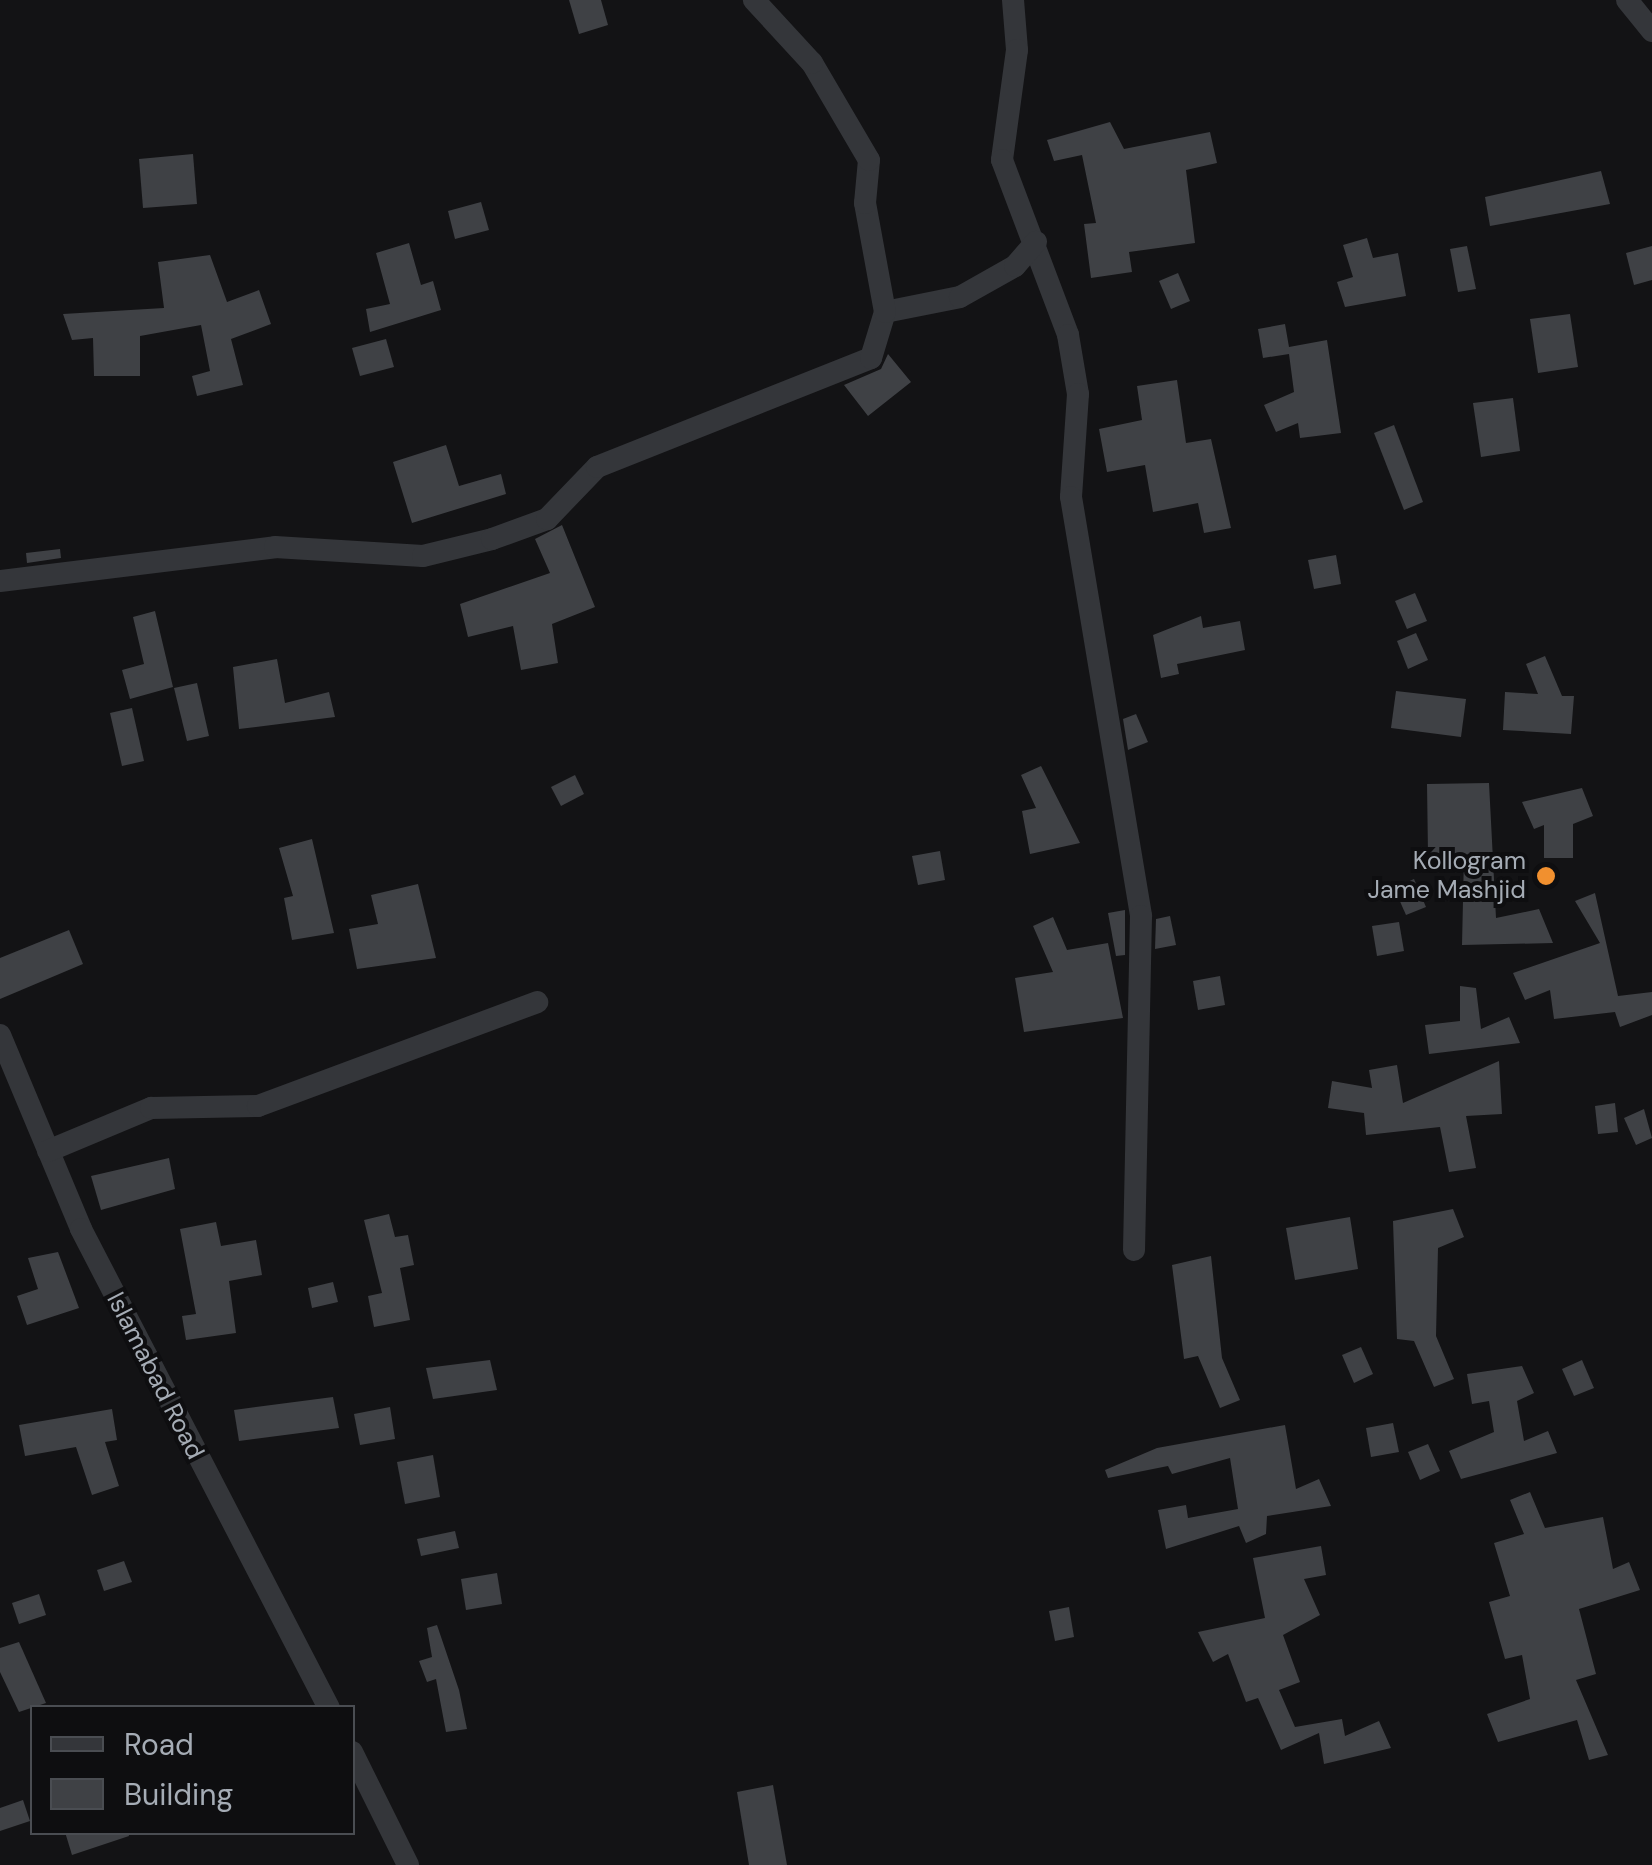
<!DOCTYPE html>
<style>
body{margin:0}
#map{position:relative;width:1652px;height:1865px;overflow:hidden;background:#131315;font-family:"DM Sans",sans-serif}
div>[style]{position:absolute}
.building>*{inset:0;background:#3f4145}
.street>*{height:22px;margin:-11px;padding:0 11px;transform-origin:11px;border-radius:11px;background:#34363a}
.dots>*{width:28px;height:28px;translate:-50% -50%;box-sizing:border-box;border:5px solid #0e0e10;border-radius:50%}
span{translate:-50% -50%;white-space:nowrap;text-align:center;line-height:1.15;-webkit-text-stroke:8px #0e0e10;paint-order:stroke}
.poi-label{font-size:25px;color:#a5acb5}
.right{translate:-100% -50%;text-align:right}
.street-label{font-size:25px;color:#a5acb5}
.legend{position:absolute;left:30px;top:1705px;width:325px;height:130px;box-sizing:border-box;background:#0e0e10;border:2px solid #4a4d52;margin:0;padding:12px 18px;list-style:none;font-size:30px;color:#a5acb5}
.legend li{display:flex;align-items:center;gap:20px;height:50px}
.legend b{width:50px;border:2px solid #4a4d52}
</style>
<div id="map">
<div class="building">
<i style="clip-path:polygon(569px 0,601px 0,608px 25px,579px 34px)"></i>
<i style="clip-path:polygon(1110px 122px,1124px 149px,1210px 132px,1217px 163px,1186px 170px,1195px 243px,1129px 252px,1132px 272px,1091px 278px,1084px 224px,1096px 223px,1082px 155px,1054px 161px,1047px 140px)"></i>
<i style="clip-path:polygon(193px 154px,197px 204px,143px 208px,139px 159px)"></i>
<i style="clip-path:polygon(1601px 171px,1610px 204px,1490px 226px,1485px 197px)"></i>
<i style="clip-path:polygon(481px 202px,489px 230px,455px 239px,448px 211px)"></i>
<i style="clip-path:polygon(1367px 238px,1373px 258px,1398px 253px,1406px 296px,1345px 307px,1337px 282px,1353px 277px,1343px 245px)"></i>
<i style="clip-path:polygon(409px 243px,421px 285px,433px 281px,441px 310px,370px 332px,366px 309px,390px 304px,376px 253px)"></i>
<i style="clip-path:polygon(1467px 246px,1476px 289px,1458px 292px,1450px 249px)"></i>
<i style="clip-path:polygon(1652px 246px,1652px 280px,1634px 285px,1626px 253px)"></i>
<i style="clip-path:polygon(210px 255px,227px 302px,259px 290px,271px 324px,231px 339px,243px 385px,197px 396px,192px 376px,210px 371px,201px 325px,140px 336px,140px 376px,94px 376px,93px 338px,72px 340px,63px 314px,164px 308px,158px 262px)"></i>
<i style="clip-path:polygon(1178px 273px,1190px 301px,1171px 309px,1159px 281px)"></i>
<i style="clip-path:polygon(1570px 314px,1578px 367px,1538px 373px,1530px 319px)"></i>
<i style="clip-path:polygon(1285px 324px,1289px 347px,1327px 340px,1341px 433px,1300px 438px,1298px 423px,1276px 432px,1264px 405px,1294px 392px,1289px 354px,1263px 358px,1258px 329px)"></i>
<i style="clip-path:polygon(386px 339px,394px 367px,360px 376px,352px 348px)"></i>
<i style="clip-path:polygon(888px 354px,911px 382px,868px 416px,844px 385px,881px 369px)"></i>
<i style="clip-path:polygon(1177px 380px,1186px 443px,1211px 439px,1231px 528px,1204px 533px,1198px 503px,1153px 512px,1145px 465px,1107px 472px,1099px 429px,1142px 420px,1137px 386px)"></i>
<i style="clip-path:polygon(1513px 398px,1520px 451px,1481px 457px,1473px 403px)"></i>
<i style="clip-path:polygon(1394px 425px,1423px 502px,1404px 510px,1374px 433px)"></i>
<i style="clip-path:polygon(446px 445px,459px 486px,501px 474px,506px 494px,412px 523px,393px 462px)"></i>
<i style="clip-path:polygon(562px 525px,595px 607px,552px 624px,558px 663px,521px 670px,513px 626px,468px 637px,460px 604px,550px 573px,535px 539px)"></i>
<i style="clip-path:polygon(60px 549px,61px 558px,27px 563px,26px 553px)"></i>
<i style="clip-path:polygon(1336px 555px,1341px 584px,1314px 589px,1308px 560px)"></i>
<i style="clip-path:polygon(1415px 593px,1427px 621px,1407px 629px,1395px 601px)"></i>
<i style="clip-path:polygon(155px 611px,173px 687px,130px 699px,122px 670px,144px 664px,133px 617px)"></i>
<i style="clip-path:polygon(1201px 616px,1203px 628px,1240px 621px,1245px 650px,1177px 664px,1179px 674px,1161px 678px,1153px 635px)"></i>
<i style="clip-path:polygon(1416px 633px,1428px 660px,1408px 669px,1397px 641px)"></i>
<i style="clip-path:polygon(1545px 656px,1562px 696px,1574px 696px,1571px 734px,1503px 730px,1505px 692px,1538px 694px,1526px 664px)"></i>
<i style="clip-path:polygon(277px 659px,285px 703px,329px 692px,335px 717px,239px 729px,233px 667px)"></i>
<i style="clip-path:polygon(197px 683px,209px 736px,187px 741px,174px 688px)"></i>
<i style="clip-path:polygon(1396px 691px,1466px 699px,1461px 737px,1391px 728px)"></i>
<i style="clip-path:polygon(132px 708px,144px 761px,122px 766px,110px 713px)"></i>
<i style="clip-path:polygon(1136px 714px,1148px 742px,1128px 750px,1123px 719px)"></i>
<i style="clip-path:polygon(1041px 766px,1080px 843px,1030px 854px,1022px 811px,1036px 808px,1021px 775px)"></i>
<i style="clip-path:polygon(575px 775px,584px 794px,561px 806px,551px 787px)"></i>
<i style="clip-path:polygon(1489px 783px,1496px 918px,1539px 909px,1553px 943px,1462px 945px,1464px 855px,1428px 855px,1427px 784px)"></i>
<i style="clip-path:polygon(1582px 788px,1593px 816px,1573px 824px,1573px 858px,1544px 858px,1544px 825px,1534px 829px,1522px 802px)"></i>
<i style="clip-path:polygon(312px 839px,334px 933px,292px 940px,284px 898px,293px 896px,279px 848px)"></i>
<i style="clip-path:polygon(940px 851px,945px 880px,918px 885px,912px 856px)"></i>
<i style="clip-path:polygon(1414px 879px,1426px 907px,1406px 915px,1394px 888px)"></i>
<i style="clip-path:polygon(418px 884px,436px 958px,357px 969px,349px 929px,378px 924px,371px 895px)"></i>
<i style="clip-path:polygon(1595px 893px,1618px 996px,1652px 992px,1652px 1015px,1620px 1027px,1615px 1012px,1554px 1019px,1550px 990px,1525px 1000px,1513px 973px,1600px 943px,1575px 901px)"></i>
<i style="clip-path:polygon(1125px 910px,1125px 955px,1116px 956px,1108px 913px)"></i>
<i style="clip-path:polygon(1170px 916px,1176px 945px,1155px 949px,1156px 919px)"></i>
<i style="clip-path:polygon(1053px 917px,1067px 950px,1108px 943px,1123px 1018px,1024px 1032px,1015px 978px,1053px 972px,1033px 926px)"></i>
<i style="clip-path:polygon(1399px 922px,1404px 951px,1377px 956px,1372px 926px)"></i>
<i style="clip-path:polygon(69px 930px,83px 964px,0 999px,0 958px)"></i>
<i style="clip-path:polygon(1220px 976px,1225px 1005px,1198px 1010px,1193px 981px)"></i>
<i style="clip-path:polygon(1460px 986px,1476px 988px,1481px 1029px,1509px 1017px,1520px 1043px,1429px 1054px,1425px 1025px,1460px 1021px)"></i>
<i style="clip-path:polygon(1499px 1061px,1502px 1114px,1466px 1116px,1476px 1168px,1449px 1172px,1440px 1127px,1366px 1135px,1364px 1113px,1328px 1108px,1332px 1081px,1372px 1088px,1369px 1070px,1397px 1065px,1403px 1103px)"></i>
<i style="clip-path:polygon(1615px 1103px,1618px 1132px,1598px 1134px,1595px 1106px)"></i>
<i style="clip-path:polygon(1644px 1109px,1652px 1138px,1636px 1145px,1624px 1118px)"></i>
<i style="clip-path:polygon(169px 1158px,175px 1189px,101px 1210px,91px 1176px)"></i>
<i style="clip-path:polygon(1453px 1209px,1464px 1237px,1438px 1248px,1436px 1336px,1454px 1379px,1434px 1387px,1414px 1341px,1397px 1339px,1393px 1221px)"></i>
<i style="clip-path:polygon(389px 1214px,395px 1237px,408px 1235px,414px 1265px,400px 1268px,410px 1320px,374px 1327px,368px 1296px,382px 1293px,364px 1220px)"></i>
<i style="clip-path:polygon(1350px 1217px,1358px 1269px,1295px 1280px,1286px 1228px)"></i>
<i style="clip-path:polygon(216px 1222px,221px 1246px,256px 1240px,262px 1275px,229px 1281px,236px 1333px,186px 1340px,182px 1316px,196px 1314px,180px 1229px)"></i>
<i style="clip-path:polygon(58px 1252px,79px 1308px,27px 1325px,17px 1296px,38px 1289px,28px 1258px)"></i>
<i style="clip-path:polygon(1211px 1256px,1222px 1358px,1240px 1400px,1220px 1408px,1198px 1356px,1184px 1359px,1172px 1265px)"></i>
<i style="clip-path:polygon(333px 1282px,338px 1302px,312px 1308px,308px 1288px)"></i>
<i style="clip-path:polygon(1361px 1347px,1373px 1374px,1354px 1383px,1342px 1355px)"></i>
<i style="clip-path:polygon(490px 1360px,497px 1390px,433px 1399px,426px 1368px)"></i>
<i style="clip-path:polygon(1582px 1360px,1594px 1388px,1574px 1396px,1562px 1369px)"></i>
<i style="clip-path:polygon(1522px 1366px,1534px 1393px,1517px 1401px,1524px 1441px,1548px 1431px,1557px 1453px,1461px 1479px,1449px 1451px,1494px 1432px,1489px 1401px,1472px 1404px,1467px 1374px)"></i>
<i style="clip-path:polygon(333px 1397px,339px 1428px,239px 1441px,234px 1410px)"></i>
<i style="clip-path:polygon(390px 1407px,395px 1439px,360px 1445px,354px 1414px)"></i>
<i style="clip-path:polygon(112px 1409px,117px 1440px,105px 1442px,119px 1486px,92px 1495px,76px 1447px,25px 1456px,19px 1425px)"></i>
<i style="clip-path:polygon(1393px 1423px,1399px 1452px,1371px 1457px,1366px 1428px)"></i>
<i style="clip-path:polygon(1285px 1425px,1296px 1489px,1319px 1479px,1331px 1506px,1267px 1516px,1266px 1534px,1246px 1543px,1239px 1526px,1166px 1549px,1158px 1510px,1186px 1505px,1188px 1518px,1238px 1509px,1230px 1458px,1172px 1474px,1168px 1466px,1108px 1478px,1105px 1470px,1157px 1448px)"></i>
<i style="clip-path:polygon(1428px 1444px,1440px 1471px,1420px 1480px,1408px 1452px)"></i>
<i style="clip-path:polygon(433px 1455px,440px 1497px,405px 1504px,397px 1462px)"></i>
<i style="clip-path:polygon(1530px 1492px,1545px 1528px,1603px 1517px,1613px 1569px,1629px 1562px,1640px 1590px,1579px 1609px,1596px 1674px,1576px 1680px,1608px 1755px,1589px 1760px,1577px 1720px,1498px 1742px,1487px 1714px,1530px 1699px,1522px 1655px,1505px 1659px,1489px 1602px,1510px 1596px,1494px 1543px,1524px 1534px,1510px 1500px)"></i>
<i style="clip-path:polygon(455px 1531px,459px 1548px,421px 1556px,417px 1539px)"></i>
<i style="clip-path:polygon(1321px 1546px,1326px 1575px,1304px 1579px,1320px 1615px,1283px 1635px,1300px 1682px,1279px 1690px,1295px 1727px,1342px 1719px,1345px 1736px,1379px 1721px,1391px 1748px,1324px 1764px,1319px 1733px,1281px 1750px,1258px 1698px,1246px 1702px,1228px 1654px,1213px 1662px,1198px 1632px,1265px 1618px,1253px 1558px)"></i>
<i style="clip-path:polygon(124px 1561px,132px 1582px,104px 1591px,97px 1570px)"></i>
<i style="clip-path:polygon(497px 1573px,502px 1604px,466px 1610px,461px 1579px)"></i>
<i style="clip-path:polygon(39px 1594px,46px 1615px,19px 1624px,12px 1603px)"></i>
<i style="clip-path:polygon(1069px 1607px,1074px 1637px,1055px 1641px,1049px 1611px)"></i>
<i style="clip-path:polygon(437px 1625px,459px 1690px,467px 1729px,446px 1732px,436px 1679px,427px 1682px,419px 1661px,432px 1657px,427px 1628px)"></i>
<i style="clip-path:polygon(19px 1642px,46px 1703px,19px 1712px,0 1672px,0 1648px)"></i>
<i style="clip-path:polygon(773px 1785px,787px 1865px,749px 1865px,737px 1792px)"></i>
<i style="clip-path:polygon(23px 1800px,30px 1821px,0 1831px,0 1808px)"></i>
<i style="clip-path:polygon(65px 1832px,128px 1832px,129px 1836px,72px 1855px)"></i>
</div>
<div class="street">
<i style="left:1013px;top:0;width:50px;rotate:85.4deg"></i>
<i style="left:1017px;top:50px;width:111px;rotate:97.8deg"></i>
<i style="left:1002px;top:160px;width:187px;rotate:69.3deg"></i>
<i style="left:1068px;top:335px;width:60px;rotate:80.4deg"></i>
<i style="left:1078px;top:394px;width:103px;rotate:93.9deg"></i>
<i style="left:1071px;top:497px;width:425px;rotate:80.5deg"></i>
<i style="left:1141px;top:916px;width:334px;rotate:91.2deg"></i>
<i style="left:1627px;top:0;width:40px;rotate:51deg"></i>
<i style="left:885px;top:312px;width:76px;rotate:-11.3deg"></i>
<i style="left:960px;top:297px;width:63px;rotate:-29.4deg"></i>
<i style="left:1015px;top:266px;width:32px;rotate:-49deg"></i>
<i style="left:0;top:581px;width:277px;rotate:-7deg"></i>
<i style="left:275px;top:547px;width:148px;rotate:3.5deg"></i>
<i style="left:423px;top:556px;width:71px;rotate:-13.8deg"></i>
<i style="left:492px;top:539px;width:59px;rotate:-20deg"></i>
<i style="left:547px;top:519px;width:72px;rotate:-46.1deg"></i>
<i style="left:597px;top:467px;width:295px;rotate:-21.7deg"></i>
<i style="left:871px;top:358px;width:48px;rotate:-73.1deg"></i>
<i style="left:885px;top:312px;width:111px;rotate:-100.4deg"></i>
<i style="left:865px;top:203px;width:43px;rotate:-84.7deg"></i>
<i style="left:869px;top:160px;width:113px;rotate:-120.4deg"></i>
<i style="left:812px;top:63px;width:86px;rotate:-132.6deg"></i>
<i style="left:0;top:1035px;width:210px;rotate:67.3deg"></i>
<i style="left:81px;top:1229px;width:539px;rotate:62.63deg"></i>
<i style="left:48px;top:1151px;width:112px;rotate:-22.7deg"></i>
<i style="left:151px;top:1108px;width:107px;rotate:-1.1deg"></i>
<i style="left:258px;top:1106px;width:298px;rotate:-20.4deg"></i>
<i style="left:352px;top:1752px;width:126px;rotate:63.6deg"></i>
</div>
<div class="dots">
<i style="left:1546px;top:876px;background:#f1902f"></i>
</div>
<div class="poi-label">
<span class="right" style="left:1526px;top:876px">Kollogram<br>Jame Mashjid</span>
</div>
<div class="street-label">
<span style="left:155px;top:1376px;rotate:63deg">Islamabad Road</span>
</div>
<ul class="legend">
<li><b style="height:12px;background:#34363a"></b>Road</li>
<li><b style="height:28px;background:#3f4145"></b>Building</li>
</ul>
</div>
